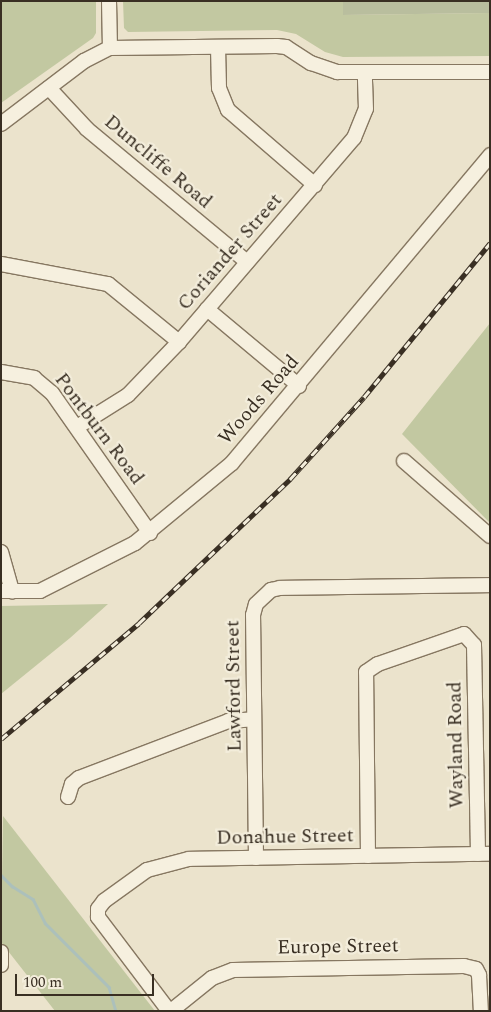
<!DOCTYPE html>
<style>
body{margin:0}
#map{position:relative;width:491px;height:1012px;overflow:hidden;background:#ebe3cc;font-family:Spectral,serif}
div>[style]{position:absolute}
.green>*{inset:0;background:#c2c8a1}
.cemetery>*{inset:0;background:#b9be9e}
.stream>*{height:2.5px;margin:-1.25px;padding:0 1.25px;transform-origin:1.25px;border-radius:1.25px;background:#acc0bb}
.roads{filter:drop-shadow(1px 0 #867761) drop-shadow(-1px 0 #867761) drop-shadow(0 1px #867761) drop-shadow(0 -1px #867761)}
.minor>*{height:14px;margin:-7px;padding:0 7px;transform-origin:7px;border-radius:7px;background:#f6f0df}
.rail>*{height:4.5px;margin-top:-2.25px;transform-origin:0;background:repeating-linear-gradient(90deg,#f3eddb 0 8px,#392f23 0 16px);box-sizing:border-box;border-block:1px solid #392f23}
span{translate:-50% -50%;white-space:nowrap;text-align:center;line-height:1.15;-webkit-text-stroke:4.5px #f3eddb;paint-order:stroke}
.street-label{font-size:20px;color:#392f23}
.frame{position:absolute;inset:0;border:2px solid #392f23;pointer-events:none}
.scale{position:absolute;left:15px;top:974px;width:139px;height:22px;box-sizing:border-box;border:2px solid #392f23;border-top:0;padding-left:6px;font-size:15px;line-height:18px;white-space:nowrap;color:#392f23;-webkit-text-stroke:4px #f3eddb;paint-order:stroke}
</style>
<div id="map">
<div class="green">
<i style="clip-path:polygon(1px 1px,96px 1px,96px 33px,93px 38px,1px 103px)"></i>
<i style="clip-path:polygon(123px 1px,343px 1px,344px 15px,490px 13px,490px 56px,343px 57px,325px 52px,296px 34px,277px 30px,128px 32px,124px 28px)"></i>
<i style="clip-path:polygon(490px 323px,490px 523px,402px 434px)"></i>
<i style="clip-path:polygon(108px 604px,70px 638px,1px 694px,1px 606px)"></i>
<i style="clip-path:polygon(3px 816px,155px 1011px,55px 1011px,1px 942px)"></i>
</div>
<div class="cemetery">
<i style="clip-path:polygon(343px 1px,490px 1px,490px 13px,343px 15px)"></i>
</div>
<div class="stream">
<i style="left:1px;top:875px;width:16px;rotate:45deg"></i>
<i style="left:12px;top:886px;width:25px;rotate:32deg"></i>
<i style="left:33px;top:899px;width:27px;rotate:63deg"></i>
<i style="left:45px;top:923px;width:91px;rotate:45deg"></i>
<i style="left:109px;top:987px;width:25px;rotate:74deg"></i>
</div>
<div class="roads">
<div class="minor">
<i style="left:109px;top:1px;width:47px;rotate:88.8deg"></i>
<i style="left:218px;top:47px;width:41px;rotate:88.6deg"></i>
<i style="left:219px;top:88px;width:24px;rotate:68deg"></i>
<i style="left:228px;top:110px;width:115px;rotate:40.8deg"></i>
<i style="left:49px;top:88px;width:56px;rotate:47.2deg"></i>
<i style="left:87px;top:129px;width:208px;rotate:39.7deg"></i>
<i style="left:1px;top:124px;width:104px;rotate:-37.2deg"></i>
<i style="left:84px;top:61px;width:29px;rotate:-27deg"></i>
<i style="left:110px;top:48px;width:167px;rotate:-0.7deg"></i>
<i style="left:277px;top:46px;width:9px;rotate:6deg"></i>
<i style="left:286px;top:47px;width:30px;rotate:33deg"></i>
<i style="left:311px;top:63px;width:28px;rotate:19deg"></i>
<i style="left:337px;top:72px;width:153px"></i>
<i style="left:1px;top:264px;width:109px;rotate:10.6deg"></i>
<i style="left:108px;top:284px;width:92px;rotate:39.2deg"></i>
<i style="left:207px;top:309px;width:120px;rotate:39.9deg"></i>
<i style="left:1px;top:372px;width:34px;rotate:10deg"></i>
<i style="left:34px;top:378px;width:23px;rotate:40deg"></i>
<i style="left:52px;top:393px;width:171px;rotate:55deg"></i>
<i style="left:77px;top:427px;width:60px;rotate:-32.1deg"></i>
<i style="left:128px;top:395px;width:74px;rotate:-46.1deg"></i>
<i style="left:179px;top:342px;width:269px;rotate:-49.4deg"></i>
<i style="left:354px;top:138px;width:31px;rotate:-68deg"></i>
<i style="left:366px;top:109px;width:37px;rotate:-92deg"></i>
<i style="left:404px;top:461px;width:114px;rotate:41.1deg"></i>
<i style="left:1px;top:552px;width:41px;rotate:74.2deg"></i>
<i style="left:1px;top:591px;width:39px"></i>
<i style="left:40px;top:591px;width:106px;rotate:-26.8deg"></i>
<i style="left:135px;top:543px;width:126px;rotate:-39.5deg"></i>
<i style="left:232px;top:463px;width:402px;rotate:-50deg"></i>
<i style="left:68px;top:797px;width:14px;rotate:-73deg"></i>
<i style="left:72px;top:784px;width:9px;rotate:-41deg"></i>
<i style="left:79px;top:778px;width:160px;rotate:-20.9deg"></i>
<i style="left:228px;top:721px;width:26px;rotate:-4deg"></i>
<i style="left:368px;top:856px;width:184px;rotate:-90.6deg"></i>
<i style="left:366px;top:672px;width:14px;rotate:-34deg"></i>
<i style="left:378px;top:664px;width:91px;rotate:-19.2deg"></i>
<i style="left:464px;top:634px;width:15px;rotate:48deg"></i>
<i style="left:474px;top:645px;width:209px;rotate:88.9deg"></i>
<i style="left:256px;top:858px;width:243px;rotate:-90.7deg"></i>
<i style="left:253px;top:615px;width:11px;rotate:-75deg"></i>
<i style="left:256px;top:604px;width:21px;rotate:-43deg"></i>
<i style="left:271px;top:590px;width:9px;rotate:-13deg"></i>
<i style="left:280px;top:588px;width:210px;rotate:-0.8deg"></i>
<i style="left:1px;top:952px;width:13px;rotate:90deg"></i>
<i style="left:169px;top:1011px;width:118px;rotate:-127.1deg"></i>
<i style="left:98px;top:917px;width:8px;rotate:-90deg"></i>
<i style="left:98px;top:909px;width:10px;rotate:-53deg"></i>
<i style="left:104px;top:901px;width:53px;rotate:-35.8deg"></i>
<i style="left:147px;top:870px;width:43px;rotate:-14.7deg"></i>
<i style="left:189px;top:859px;width:301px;rotate:-1deg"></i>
<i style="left:171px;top:1011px;width:53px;rotate:-38.8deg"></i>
<i style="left:212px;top:978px;width:22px;rotate:-21deg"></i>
<i style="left:233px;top:970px;width:231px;rotate:-1deg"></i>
<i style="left:464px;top:966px;width:12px;rotate:14deg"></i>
<i style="left:476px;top:969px;width:7px;rotate:63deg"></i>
<i style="left:479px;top:975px;width:36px;rotate:87deg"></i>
</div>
</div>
<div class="rail">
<i style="left:1px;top:739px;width:180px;rotate:-40deg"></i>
<i style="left:139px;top:623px;width:209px;rotate:-43.6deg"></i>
<i style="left:290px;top:479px;width:110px;rotate:-47.9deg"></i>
<i style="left:364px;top:397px;width:199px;rotate:-50.7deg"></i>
</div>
<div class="street-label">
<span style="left:158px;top:162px;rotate:40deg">Duncliffe Road</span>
<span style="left:230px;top:252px;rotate:-49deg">Coriander Street</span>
<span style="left:259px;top:400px;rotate:-49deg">Woods Road</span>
<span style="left:99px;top:429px;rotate:53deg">Pontburn Road</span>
<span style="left:234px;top:686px;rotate:-91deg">Lawford Street</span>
<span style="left:456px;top:745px;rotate:-91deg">Wayland Road</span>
<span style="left:285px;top:837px;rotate:-1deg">Donahue Street</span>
<span style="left:338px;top:947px;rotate:-1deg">Europe Street</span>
</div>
<div class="frame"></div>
<div class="scale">100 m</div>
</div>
